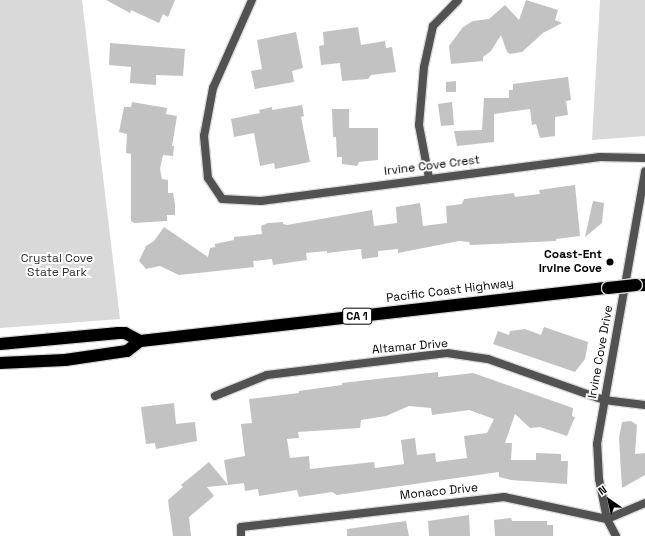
<!DOCTYPE html>
<style>
body{margin:0}
#map{position:relative;width:645px;height:536px;overflow:hidden;background:#fff;font-family:"Space Grotesk",sans-serif}
div>[style]{position:absolute}
.green>*{inset:0;background:#d9d9d9}
.building>*{inset:0;background:#c2c2c2}
.roads{filter:drop-shadow(1px 0 #dbdbdb) drop-shadow(-1px 0 #dbdbdb) drop-shadow(0 1px #dbdbdb) drop-shadow(0 -1px #dbdbdb)}
.street>*{height:8px;margin:-4px;padding:0 4px;transform-origin:4px;border-radius:4px;background:#525252}
.highway>*{height:12px;margin:-6px;padding:0 6px;transform-origin:6px;border-radius:6px;background:#000}
.bridges{filter:drop-shadow(1px 0 #dbdbdb) drop-shadow(-1px 0 #dbdbdb) drop-shadow(0 1px #dbdbdb) drop-shadow(0 -1px #dbdbdb)}
.highway-bridge>*{height:12px;margin:-6px;padding:0 6px;transform-origin:6px;border-radius:6px;background:#000}
.dots>*{width:11px;height:11px;translate:-50% -50%;box-sizing:border-box;border:2px solid #fff;border-radius:50%}
span{translate:-50% -50%;white-space:nowrap;text-align:center;line-height:1.15;-webkit-text-stroke:4px #fff;paint-order:stroke}
.shield-label span{padding:1px 3px;background:#fff;border:1px solid;border-radius:3px;-webkit-text-stroke-width:0}
.shield-label{font-size:11px;color:#000;font-weight:700}
.street-label{font-size:12px;color:#000}
.poi-label{font-size:12px;color:#000;font-weight:700}
.right{translate:-100% -50%;text-align:right}
.park-label{font-size:12px;color:#303030}
.north{position:absolute;left:589px;top:480px;width:40px;height:40px;-webkit-text-stroke:3px #fff;paint-order:stroke;rotate:326deg;font-size:11px;font-weight:700;line-height:16px;text-align:center;color:#000}
.north::after{content:'';display:block;margin:auto;width:14px;height:18px;background:#000;clip-path:polygon(50% 0,100% 100%,50% 72%,0 100%)}
</style>
<div id="map">
<div class="green">
<i style="clip-path:polygon(0 0,82px 0,120px 319px,0 328px)"></i>
<i style="clip-path:polygon(600px 0,645px 0,645px 136px,592px 140px)"></i>
</div>
<div class="building">
<i style="clip-path:polygon(106px 0,175px 0,168px 17px,163px 14px,159px 23px,131px 10px,130px 13px)"></i>
<i style="clip-path:polygon(526px 0,558px 10px,555px 20px,562px 23px,543px 33px,522px 52px,510px 54px,507px 52px,501px 35px,491px 51px,483px 57px,483px 61px,451px 64px,449px 46px,463px 27px,473px 21px,489px 19px,505px 5px,519px 20px)"></i>
<i style="clip-path:polygon(358px 27px,361px 45px,385px 41px,386px 48px,392px 47px,396px 72px,371px 75px,368px 79px,342px 81px,340px 63px,321px 65px,319px 46px,324px 45px,323px 32px)"></i>
<i style="clip-path:polygon(296px 32px,303px 68px,292px 71px,294px 82px,255px 89px,251px 71px,262px 69px,257px 40px)"></i>
<i style="clip-path:polygon(110px 43px,185px 49px,183px 76px,156px 75px,156px 85px,130px 83px,131px 67px,109px 65px)"></i>
<i style="clip-path:polygon(568px 77px,571px 100px,566px 101px,568px 115px,555px 117px,555px 136px,540px 138px,536px 124px,532px 125px,530px 109px,494px 114px,494px 142px,457px 146px,454px 131px,482px 130px,484px 98px,509px 98px,509px 90px,513px 90px,513px 84px)"></i>
<i style="clip-path:polygon(456px 81px,456px 92px,446px 92px,446px 82px)"></i>
<i style="clip-path:polygon(132px 102px,167px 108px,166px 114px,177px 116px,172px 146px,174px 146px,173px 156px,163px 155px,160px 169px,162px 179px,168px 180px,168px 193px,173px 193px,175px 204px,175px 215px,167px 215px,167px 221px,134px 223px,131px 221px,131px 154px,126px 153px,127px 134px,119px 132px,124px 107px,131px 107px)"></i>
<i style="clip-path:polygon(452px 102px,454px 125px,441px 126px,438px 104px)"></i>
<i style="clip-path:polygon(302px 105px,304px 116px,301px 117px,310px 162px,275px 169px,274px 163px,260px 166px,254px 133px,234px 137px,231px 119px,260px 113px,259px 110px,272px 107px,272px 110px)"></i>
<i style="clip-path:polygon(332px 109px,349px 109px,349px 128px,378px 128px,378px 160px,359px 162px,357px 166px,342px 164px,342px 157px,337px 157px,336px 137px,333px 137px)"></i>
<i style="clip-path:polygon(575px 185px,580px 236px,556px 239px,556px 241px,470px 245px,469px 242px,459px 241px,398px 253px,398px 249px,378px 251px,378px 257px,362px 259px,361px 249px,327px 253px,327px 251px,306px 253px,307px 260px,286px 263px,273px 265px,272px 259px,253px 261px,254px 267px,245px 268px,179px 275px,160px 266px,146px 269px,139px 261px,146px 246px,154px 241px,164px 227px,208px 257px,210px 248px,215px 247px,215px 244px,234px 240px,234px 237px,262px 234px,261px 226px,268px 223px,283px 222px,283px 224px,287px 225px,372px 210px,374px 226px,397px 223px,396px 207px,420px 203px,423px 226px,447px 223px,446px 206px,462px 204px,464px 199px,514px 193px,515px 197px,540px 194px,539px 190px)"></i>
<i style="clip-path:polygon(593px 201px,604px 203px,602px 223px,585px 237px)"></i>
<i style="clip-path:polygon(544px 327px,588px 342px,585px 359px,575px 372px,493px 344px,498px 331px,509px 335px,510px 331px,525px 329px,541px 335px)"></i>
<i style="clip-path:polygon(evenodd,438px 372px,438px 377px,473px 373px,573px 408px,572px 416px,575px 417px,567px 436px,540px 427px,530px 428px,515px 414px,505px 443px,512px 443px,511px 460px,536px 460px,536px 453px,561px 454px,561px 461px,568px 461px,567px 484px,511px 480px,499px 477px,499px 472px,337px 495px,332px 492px,299px 497px,297px 490px,259px 496px,258px 489px,245px 491px,244px 483px,228px 485px,224px 460px,245px 456px,241px 424px,252px 423px,249px 399px,299px 393px,299px 391px,342px 385px,342px 383px,438px 372px,409px 406px,431px 408px,432px 415px,469px 410px,494px 419px,487px 433px,464px 436px,467px 458px,436px 462px,435px 453px,417px 455px,415px 438px,401px 440px,404px 464px,375px 468px,374px 462px,310px 469px,309px 456px,290px 458px,287px 439px,299px 438px,298px 432px,360px 428px,361px 420px,386px 416px,409px 406px)"></i>
<i style="clip-path:polygon(174px 403px,176px 424px,195px 422px,197px 441px,156px 449px,155px 443px,146px 444px,141px 407px)"></i>
<i style="clip-path:polygon(631px 421px,637px 425px,635px 454px,645px 453px,645px 475px,622px 488px,619px 438px,622px 422px)"></i>
<i style="clip-path:polygon(209px 462px,228px 485px,207px 487px,214px 496px,189px 517px,191px 536px,173px 536px,168px 500px,183px 487px,181px 485px)"></i>
<i style="clip-path:polygon(469px 515px,470px 536px,429px 536px,428px 521px)"></i>
<i style="clip-path:polygon(511px 518px,512px 521px,547px 521px,547px 525px,553px 525px,553px 536px,495px 536px,494px 520px)"></i>
<i style="clip-path:polygon(406px 521px,409px 536px,347px 536px,347px 529px)"></i>
</div>
<div class="roads">
<div class="street">
<i style="left:252px;top:0;width:96px;rotate:113.9deg"></i>
<i style="left:213px;top:88px;width:49px;rotate:100.6deg"></i>
<i style="left:204px;top:136px;width:42px;rotate:84.6deg"></i>
<i style="left:208px;top:178px;width:25px;rotate:56deg"></i>
<i style="left:222px;top:199px;width:39px;rotate:3deg"></i>
<i style="left:261px;top:201px;width:342px;rotate:-7.4deg"></i>
<i style="left:600px;top:157px;width:45px;rotate:1.3deg"></i>
<i style="left:429px;top:178px;width:54px;rotate:-100.7deg"></i>
<i style="left:419px;top:125px;width:58px;rotate:-85.1deg"></i>
<i style="left:424px;top:67px;width:42px;rotate:-77.6deg"></i>
<i style="left:433px;top:26px;width:36px;rotate:-46deg"></i>
<i style="left:215px;top:396px;width:56px;rotate:-22deg"></i>
<i style="left:267px;top:375px;width:181px;rotate:-7deg"></i>
<i style="left:447px;top:353px;width:41px;rotate:8.3deg"></i>
<i style="left:488px;top:359px;width:123px;rotate:19.5deg"></i>
<i style="left:604px;top:400px;width:41px;rotate:7deg"></i>
<i style="left:241px;top:536px;width:9px;rotate:-90deg"></i>
<i style="left:241px;top:527px;width:265px;rotate:-6.5deg"></i>
<i style="left:504px;top:497px;width:105px;rotate:12.1deg"></i>
<i style="left:607px;top:519px;width:41px;rotate:-22.8deg"></i>
<i style="left:616px;top:536px;width:19px;rotate:-118deg"></i>
<i style="left:607px;top:519px;width:41px;rotate:-101.3deg"></i>
<i style="left:599px;top:479px;width:35px;rotate:-93deg"></i>
<i style="left:597px;top:444px;width:277px;rotate:-80deg"></i>
</div>
<div class="highway">
<i style="left:636px;top:285px;width:9px"></i>
<i style="left:0;top:344px;width:119px;rotate:-5.3deg"></i>
<i style="left:118px;top:333px;width:7px"></i>
<i style="left:125px;top:333px;width:17px;rotate:28deg"></i>
<i style="left:0;top:363px;width:65px;rotate:-2.6deg"></i>
<i style="left:65px;top:360px;width:63px;rotate:-8.3deg"></i>
<i style="left:127px;top:351px;width:16px;rotate:-38deg"></i>
<i style="left:140px;top:341px;width:471px;rotate:-6.5deg"></i>
</div>
</div>
<div class="bridges">
<div class="highway-bridge">
<i style="left:608px;top:288px;width:28px;rotate:-6deg"></i>
</div>
</div>
<div class="dots">
<i style="left:610px;top:262px;background:#000"></i>
</div>
<div class="shield-label">
<span style="left:357px;top:316px">CA 1</span>
</div>
<div class="street-label">
<span style="left:432px;top:166px;rotate:-7deg">Irvine Cove Crest</span>
<span style="left:450px;top:291px;rotate:-7deg">Pacific Coast Highway</span>
<span style="left:410px;top:347px;rotate:-5deg">Altamar Drive</span>
<span style="left:601px;top:352px;rotate:-80deg">Irvine Cove Drive</span>
<span style="left:439px;top:492px;rotate:-6deg">Monaco Drive</span>
</div>
<div class="poi-label">
<span class="right" style="left:602px;top:262px">Coast-Ent<br>Irvine Cove</span>
</div>
<div class="park-label">
<span style="left:57px;top:266px">Crystal Cove<br>State Park</span>
</div>
<div class="north">N</div>
</div>
